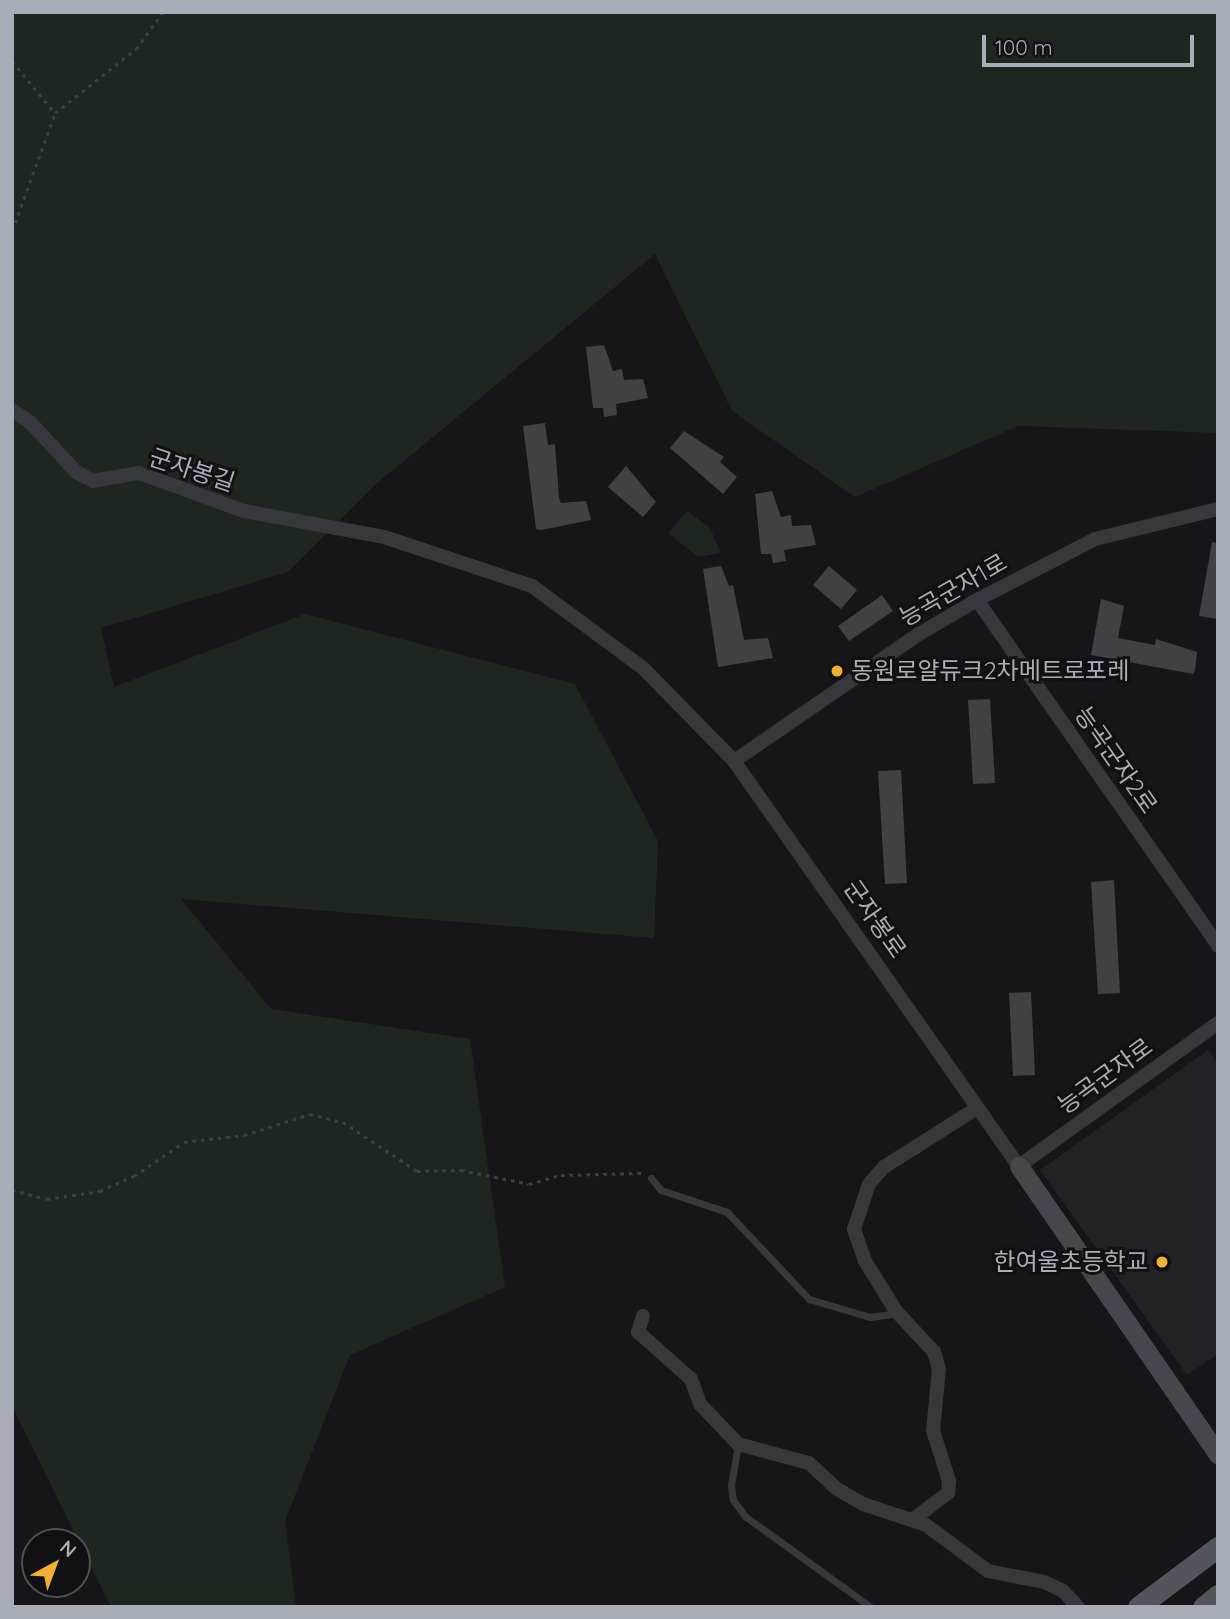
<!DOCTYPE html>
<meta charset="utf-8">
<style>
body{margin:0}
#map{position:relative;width:1230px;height:1619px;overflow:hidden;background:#161618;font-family:Quicksand,"Noto Sans KR",sans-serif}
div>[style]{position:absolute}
.built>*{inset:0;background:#222225}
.green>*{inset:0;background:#1e261f}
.building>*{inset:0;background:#404145}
.path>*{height:2.5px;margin-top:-1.25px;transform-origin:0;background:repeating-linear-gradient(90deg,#3d3f44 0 3.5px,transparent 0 8.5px)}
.lane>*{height:7px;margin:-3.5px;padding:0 3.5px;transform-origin:3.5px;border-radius:3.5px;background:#37383d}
.street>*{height:14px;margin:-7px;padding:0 7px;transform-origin:7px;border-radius:7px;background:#37383d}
.secondary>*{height:19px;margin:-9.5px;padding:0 9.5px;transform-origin:9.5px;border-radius:9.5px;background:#45474d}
.primary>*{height:21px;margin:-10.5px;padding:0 10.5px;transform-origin:10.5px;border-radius:10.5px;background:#53555c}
.dots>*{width:19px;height:19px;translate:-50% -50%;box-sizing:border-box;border:4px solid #111113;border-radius:50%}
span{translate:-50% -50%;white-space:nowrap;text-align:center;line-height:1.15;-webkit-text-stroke:6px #111113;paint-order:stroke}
.street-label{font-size:24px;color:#a8adb8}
.poi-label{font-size:24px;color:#a8adb8}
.left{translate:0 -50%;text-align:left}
.right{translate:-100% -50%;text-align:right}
.frame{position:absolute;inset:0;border:14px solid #a8adb8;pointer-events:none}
.north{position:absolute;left:21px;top:1528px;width:70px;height:70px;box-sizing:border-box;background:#111113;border:2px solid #4d4f55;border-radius:50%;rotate:41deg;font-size:19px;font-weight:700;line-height:28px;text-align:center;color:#a8adb8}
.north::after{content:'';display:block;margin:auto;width:24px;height:32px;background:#f2b134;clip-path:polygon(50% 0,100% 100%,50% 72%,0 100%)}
.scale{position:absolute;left:982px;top:35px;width:212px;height:32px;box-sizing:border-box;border:4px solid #a8adb8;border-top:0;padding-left:9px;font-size:21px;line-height:24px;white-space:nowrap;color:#a8adb8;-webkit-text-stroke:5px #111113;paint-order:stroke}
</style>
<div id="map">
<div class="built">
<i style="clip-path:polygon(1208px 1050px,1218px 1063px,1218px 1354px,1187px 1375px,1040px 1170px)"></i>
</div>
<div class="green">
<i style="clip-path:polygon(12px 12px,1218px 12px,1218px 433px,1018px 426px,855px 497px,732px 411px,655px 254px,376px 484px,288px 572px,101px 628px,114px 687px,305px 614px,575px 684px,658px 841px,654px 938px,181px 899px,271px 1009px,470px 1039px,505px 1287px,350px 1355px,285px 1521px,296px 1607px,111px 1607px,12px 1406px)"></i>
<i style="clip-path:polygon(687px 511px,710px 528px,721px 553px,698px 557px,668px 533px)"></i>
</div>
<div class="building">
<i style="clip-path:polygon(604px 345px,613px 371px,622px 369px,624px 380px,643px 379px,648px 398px,616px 404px,617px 415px,604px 417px,603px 408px,593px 408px,586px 347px)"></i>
<i style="clip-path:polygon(545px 423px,548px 445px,555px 444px,559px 498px,561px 503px,586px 501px,591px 520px,541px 530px,536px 529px,523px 426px)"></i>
<i style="clip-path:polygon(684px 431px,724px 457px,720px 462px,737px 477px,723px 494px,670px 448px)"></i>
<i style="clip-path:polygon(626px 466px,656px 502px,643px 517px,608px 487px)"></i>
<i style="clip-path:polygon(772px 491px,781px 517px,791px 515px,792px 526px,811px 525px,816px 545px,784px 550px,786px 561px,773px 563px,771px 554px,761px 554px,755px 494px)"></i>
<i style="clip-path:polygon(1212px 542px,1218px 543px,1218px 619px,1199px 616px)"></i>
<i style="clip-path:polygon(721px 566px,729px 586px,733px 585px,744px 640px,768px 638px,773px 658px,718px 667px,703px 569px)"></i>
<i style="clip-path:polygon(829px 566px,857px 590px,841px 609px,813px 585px)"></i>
<i style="clip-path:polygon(882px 595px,893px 611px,849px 641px,838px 626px)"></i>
<i style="clip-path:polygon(1101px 599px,1124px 606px,1118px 638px,1155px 645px,1156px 639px,1197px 652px,1195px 670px,1193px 674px,1091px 655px)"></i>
<i style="clip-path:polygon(990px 699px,995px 783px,973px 784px,968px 700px)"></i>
<i style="clip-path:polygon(901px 770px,907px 883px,885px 884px,878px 771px)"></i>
<i style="clip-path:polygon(1114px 880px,1120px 993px,1098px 994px,1091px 882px)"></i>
<i style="clip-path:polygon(1031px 992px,1035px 1075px,1013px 1076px,1009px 993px)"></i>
</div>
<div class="path">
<i style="left:12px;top:61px;width:67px;rotate:50.4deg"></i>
<i style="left:12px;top:231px;width:126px;rotate:-70deg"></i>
<i style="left:55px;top:113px;width:103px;rotate:-38.3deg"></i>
<i style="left:136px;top:49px;width:46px;rotate:-53.9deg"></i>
<i style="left:12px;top:1190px;width:36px;rotate:14deg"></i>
<i style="left:47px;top:1199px;width:54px;rotate:-8.6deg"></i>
<i style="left:100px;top:1191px;width:37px;rotate:-24deg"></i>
<i style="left:134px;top:1176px;width:60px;rotate:-34.2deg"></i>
<i style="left:184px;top:1142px;width:60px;rotate:-6.7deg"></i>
<i style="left:244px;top:1135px;width:69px;rotate:-17.7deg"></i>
<i style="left:310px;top:1114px;width:34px;rotate:14deg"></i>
<i style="left:343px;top:1122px;width:89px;rotate:33.5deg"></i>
<i style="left:417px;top:1171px;width:44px;rotate:-1.3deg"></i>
<i style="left:461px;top:1170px;width:69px;rotate:11.6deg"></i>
<i style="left:529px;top:1184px;width:33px;rotate:-16deg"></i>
<i style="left:561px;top:1175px;width:80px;rotate:-1.4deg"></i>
</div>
<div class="lane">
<i style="left:651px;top:1178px;width:16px;rotate:50deg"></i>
<i style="left:661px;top:1190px;width:70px;rotate:18.4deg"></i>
<i style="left:727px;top:1212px;width:120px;rotate:46.7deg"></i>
<i style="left:809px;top:1299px;width:64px;rotate:16.4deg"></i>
<i style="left:870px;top:1317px;width:27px;rotate:-8deg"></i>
<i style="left:738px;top:1444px;width:43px;rotate:99.5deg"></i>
<i style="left:731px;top:1486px;width:14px;rotate:82deg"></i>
<i style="left:733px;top:1500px;width:21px;rotate:53deg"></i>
<i style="left:746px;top:1517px;width:154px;rotate:35.8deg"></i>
</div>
<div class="street">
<i style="left:12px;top:410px;width:23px;rotate:34deg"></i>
<i style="left:31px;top:423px;width:67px;rotate:47.4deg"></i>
<i style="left:76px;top:472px;width:19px;rotate:28deg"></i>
<i style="left:93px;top:481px;width:47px;rotate:-9.9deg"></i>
<i style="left:139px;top:473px;width:112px;rotate:19.9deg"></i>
<i style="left:244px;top:511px;width:142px;rotate:10.5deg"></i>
<i style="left:384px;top:537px;width:156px;rotate:18.3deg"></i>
<i style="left:532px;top:586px;width:139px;rotate:36.5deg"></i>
<i style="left:644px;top:669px;width:129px;rotate:45.6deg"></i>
<i style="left:734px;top:761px;width:495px;rotate:54.9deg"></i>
<i style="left:1019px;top:1166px;width:245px;rotate:-35.7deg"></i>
<i style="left:977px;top:600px;width:422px;rotate:55.1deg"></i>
<i style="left:734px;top:761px;width:224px;rotate:-34.5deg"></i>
<i style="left:919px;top:634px;width:67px;rotate:-30.4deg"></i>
<i style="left:977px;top:600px;width:133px;rotate:-27.3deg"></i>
<i style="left:1095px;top:539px;width:127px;rotate:-13.7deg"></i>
<i style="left:643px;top:1316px;width:17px;rotate:107deg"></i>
<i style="left:638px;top:1332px;width:71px;rotate:41.6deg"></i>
<i style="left:691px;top:1379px;width:27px;rotate:70deg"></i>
<i style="left:700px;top:1404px;width:55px;rotate:46.5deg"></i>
<i style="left:738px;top:1444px;width:73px;rotate:15deg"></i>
<i style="left:809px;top:1463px;width:38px;rotate:43deg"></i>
<i style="left:837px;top:1489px;width:30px;rotate:30deg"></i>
<i style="left:863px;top:1504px;width:66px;rotate:18.4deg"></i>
<i style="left:926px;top:1525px;width:77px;rotate:36.6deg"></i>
<i style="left:988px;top:1571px;width:57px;rotate:11.1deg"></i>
<i style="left:1044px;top:1582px;width:21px;rotate:25deg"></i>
<i style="left:1063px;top:1591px;width:22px;rotate:47deg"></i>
<i style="left:912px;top:1520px;width:45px;rotate:-36.9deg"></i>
<i style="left:948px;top:1493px;width:12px;rotate:-85deg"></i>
<i style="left:949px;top:1481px;width:52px;rotate:-107.7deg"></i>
<i style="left:933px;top:1431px;width:62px;rotate:-84.5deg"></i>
<i style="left:939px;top:1369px;width:18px;rotate:-106deg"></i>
<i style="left:934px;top:1352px;width:56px;rotate:-132.8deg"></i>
<i style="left:896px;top:1311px;width:59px;rotate:-121.8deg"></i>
<i style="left:865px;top:1261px;width:34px;rotate:-109deg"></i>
<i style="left:854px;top:1229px;width:47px;rotate:-71.6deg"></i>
<i style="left:869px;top:1184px;width:23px;rotate:-49deg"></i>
<i style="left:884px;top:1167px;width:110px;rotate:-32.4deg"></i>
</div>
<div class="secondary">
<i style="left:1019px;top:1166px;width:351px;rotate:55.4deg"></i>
</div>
<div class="primary">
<i style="left:1138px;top:1607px;width:100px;rotate:-36.9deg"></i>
<i style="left:1203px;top:1607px;width:19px;rotate:-39deg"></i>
</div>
<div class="dots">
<i style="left:837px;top:671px;background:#f2b134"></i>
<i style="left:1162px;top:1262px;background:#f2b134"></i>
</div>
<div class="street-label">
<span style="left:192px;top:470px;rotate:18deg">군자봉길</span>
<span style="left:953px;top:590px;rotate:-30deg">능곡군자1로</span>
<span style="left:1116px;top:760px;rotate:55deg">능곡군자2로</span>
<span style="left:875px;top:919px;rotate:55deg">군자봉로</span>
<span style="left:1105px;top:1076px;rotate:-36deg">능곡군자로</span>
</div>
<div class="poi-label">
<span class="left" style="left:851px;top:671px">동원로얄듀크2차메트로포레</span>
<span class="right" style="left:1148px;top:1262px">한여울초등학교</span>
</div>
<div class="frame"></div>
<div class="north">N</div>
<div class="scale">100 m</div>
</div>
